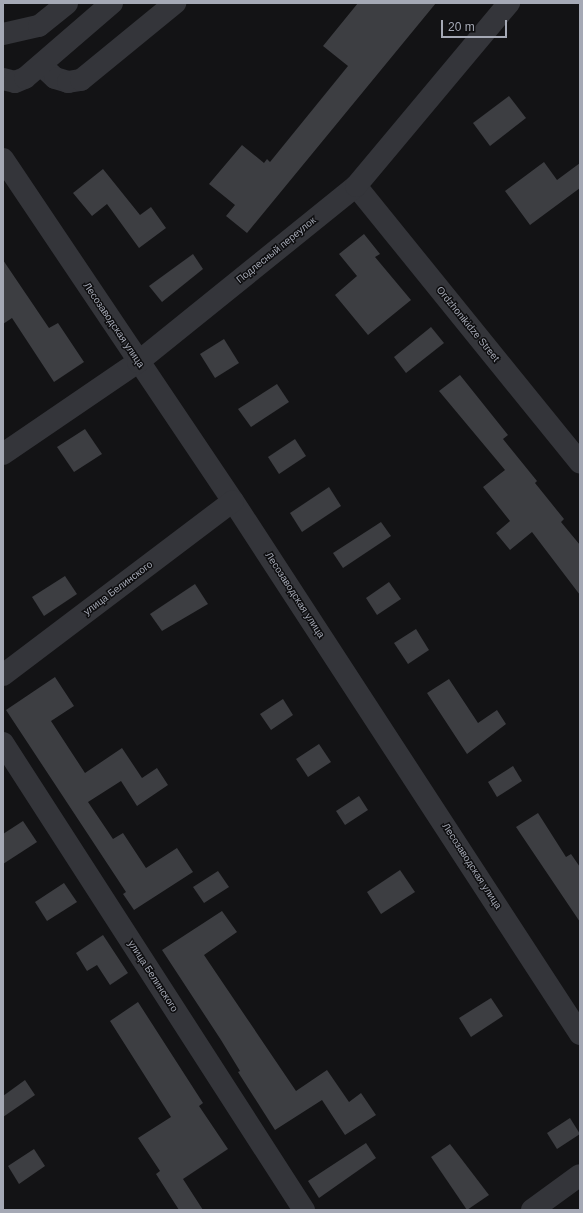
<!DOCTYPE html>
<meta charset="utf-8">
<style>
body{margin:0}
#map{position:relative;width:583px;height:1213px;overflow:hidden;background:#131315;font-family:Helvetica,sans-serif}
div>[style]{position:absolute}
.building>*{inset:0;background:#3d3e42}
.minor>*{height:22px;margin:-11px;padding:0 11px;transform-origin:11px;border-radius:11px;background:#34353a}
span{translate:-50% -50%;white-space:nowrap;text-align:center;line-height:1.15;-webkit-text-stroke:3px #0e0e10;paint-order:stroke}
.street-label{font-size:10px;color:#a5a9b5}
.frame{position:absolute;inset:0;border:4px solid #a5a9b5;pointer-events:none}
.scale{position:absolute;left:441px;top:20px;width:66px;height:18px;box-sizing:border-box;border:2px solid #a5a9b5;border-top:0;padding-left:5px;font-size:12px;line-height:14px;white-space:nowrap;color:#a5a9b5;-webkit-text-stroke:3px #0e0e10;paint-order:stroke}
</style>
<div id="map">
<div class="building">
<i style="clip-path:polygon(358px 3px,436px 3px,247px 233px,226px 216px,235px 205px,209px 184px,242px 145px,264px 163px,267px 159px,270px 162px,348px 66px,323px 46px)"></i>
<i style="clip-path:polygon(509px 96px,526px 118px,490px 146px,473px 123px)"></i>
<i style="clip-path:polygon(544px 162px,557px 180px,580px 163px,580px 188px,530px 225px,505px 191px)"></i>
<i style="clip-path:polygon(103px 169px,140px 215px,151px 207px,166px 228px,139px 248px,107px 204px,92px 216px,73px 193px)"></i>
<i style="clip-path:polygon(364px 234px,380px 254px,375px 257px,411px 300px,368px 335px,335px 295px,357px 276px,339px 254px)"></i>
<i style="clip-path:polygon(193px 254px,203px 269px,162px 302px,149px 286px)"></i>
<i style="clip-path:polygon(3px 260px,49px 328px,58px 323px,84px 362px,54px 382px,12px 318px,3px 324px)"></i>
<i style="clip-path:polygon(431px 327px,444px 343px,406px 373px,394px 357px)"></i>
<i style="clip-path:polygon(224px 339px,239px 363px,215px 378px,200px 354px)"></i>
<i style="clip-path:polygon(460px 375px,508px 435px,503px 439px,537px 481px,535px 483px,564px 519px,561px 522px,580px 545px,580px 595px,532px 532px,510px 550px,496px 533px,510px 521px,483px 487px,505px 470px,439px 391px)"></i>
<i style="clip-path:polygon(277px 384px,289px 402px,251px 427px,238px 409px)"></i>
<i style="clip-path:polygon(85px 429px,102px 454px,74px 472px,57px 447px)"></i>
<i style="clip-path:polygon(295px 439px,306px 456px,279px 474px,268px 457px)"></i>
<i style="clip-path:polygon(329px 487px,341px 506px,302px 532px,290px 513px)"></i>
<i style="clip-path:polygon(381px 522px,391px 536px,343px 568px,333px 553px)"></i>
<i style="clip-path:polygon(65px 576px,77px 594px,44px 616px,32px 597px)"></i>
<i style="clip-path:polygon(389px 582px,401px 599px,377px 615px,366px 598px)"></i>
<i style="clip-path:polygon(195px 584px,208px 604px,162px 631px,150px 614px)"></i>
<i style="clip-path:polygon(416px 629px,429px 650px,408px 664px,394px 643px)"></i>
<i style="clip-path:polygon(55px 677px,74px 706px,51px 721px,85px 773px,122px 748px,142px 778px,157px 768px,168px 785px,137px 806px,121px 781px,88px 802px,113px 839px,123px 833px,146px 868px,177px 848px,193px 872px,134px 910px,123px 894px,126px 892px,6px 710px)"></i>
<i style="clip-path:polygon(449px 679px,478px 723px,497px 710px,506px 724px,467px 754px,427px 693px)"></i>
<i style="clip-path:polygon(283px 699px,293px 715px,271px 730px,260px 714px)"></i>
<i style="clip-path:polygon(319px 744px,331px 762px,308px 777px,296px 759px)"></i>
<i style="clip-path:polygon(513px 766px,522px 781px,497px 797px,488px 782px)"></i>
<i style="clip-path:polygon(359px 796px,368px 810px,345px 825px,336px 811px)"></i>
<i style="clip-path:polygon(538px 813px,566px 857px,571px 854px,580px 867px,580px 922px,516px 827px)"></i>
<i style="clip-path:polygon(23px 821px,37px 842px,3px 864px,3px 834px)"></i>
<i style="clip-path:polygon(400px 870px,415px 892px,381px 914px,367px 892px)"></i>
<i style="clip-path:polygon(218px 871px,229px 887px,204px 903px,193px 887px)"></i>
<i style="clip-path:polygon(64px 883px,77px 902px,47px 921px,35px 902px)"></i>
<i style="clip-path:polygon(222px 911px,237px 932px,204px 955px,296px 1091px,327px 1070px,349px 1102px,361px 1093px,376px 1115px,345px 1135px,322px 1100px,275px 1130px,238px 1072px,240px 1071px,221px 1040px,162px 950px)"></i>
<i style="clip-path:polygon(103px 935px,128px 973px,110px 985px,97px 965px,87px 971px,76px 953px)"></i>
<i style="clip-path:polygon(491px 998px,503px 1016px,471px 1037px,459px 1018px)"></i>
<i style="clip-path:polygon(138px 1002px,203px 1103px,199px 1106px,228px 1149px,183px 1179px,203px 1210px,179px 1210px,156px 1174px,160px 1171px,138px 1138px,171px 1117px,110px 1021px)"></i>
<i style="clip-path:polygon(25px 1080px,35px 1095px,3px 1117px,3px 1096px)"></i>
<i style="clip-path:polygon(570px 1118px,580px 1134px,557px 1149px,547px 1133px)"></i>
<i style="clip-path:polygon(366px 1143px,376px 1158px,319px 1198px,308px 1181px)"></i>
<i style="clip-path:polygon(450px 1144px,489px 1195px,467px 1210px,431px 1157px)"></i>
<i style="clip-path:polygon(34px 1149px,45px 1166px,19px 1184px,8px 1166px)"></i>
</div>
<div class="minor">
<i style="left:3px;top:34px;width:37px;rotate:-13deg"></i>
<i style="left:39px;top:26px;width:36px;rotate:-39deg"></i>
<i style="left:41px;top:65px;width:19px;rotate:43deg"></i>
<i style="left:55px;top:78px;width:14px;rotate:17deg"></i>
<i style="left:68px;top:82px;width:13px;rotate:-9deg"></i>
<i style="left:81px;top:80px;width:122px;rotate:-39.3deg"></i>
<i style="left:3px;top:79px;width:12px;rotate:14deg"></i>
<i style="left:15px;top:82px;width:11px;rotate:-22deg"></i>
<i style="left:25px;top:78px;width:115px;rotate:-40.8deg"></i>
<i style="left:3px;top:159px;width:412px;rotate:56.1deg"></i>
<i style="left:233px;top:501px;width:636px;rotate:56.93deg"></i>
<i style="left:356px;top:186px;width:356px;rotate:51deg"></i>
<i style="left:3px;top:454px;width:163px;rotate:-34.3deg"></i>
<i style="left:138px;top:362px;width:280px;rotate:-38.9deg"></i>
<i style="left:356px;top:186px;width:239px;rotate:-50.1deg"></i>
<i style="left:3px;top:675px;width:288px;rotate:-37.1deg"></i>
<i style="left:3px;top:743px;width:556px;rotate:57.2deg"></i>
<i style="left:532px;top:1210px;width:59px;rotate:-36.1deg"></i>
</div>
<div class="street-label">
<span style="left:276px;top:250px;rotate:-39deg">Подлесный переулок</span>
<span style="left:468px;top:324px;rotate:51deg">Ordzhonikidze Street</span>
<span style="left:114px;top:325px;rotate:56deg">Лесозаводская улица</span>
<span style="left:118px;top:588px;rotate:-37deg">улица Белинского</span>
<span style="left:295px;top:595px;rotate:57deg">Лесозаводская улица</span>
<span style="left:472px;top:866px;rotate:57deg">Лесозаводская улица</span>
<span style="left:153px;top:976px;rotate:57deg">улица Белинского</span>
</div>
<div class="frame"></div>
<div class="scale">20 m</div>
</div>
